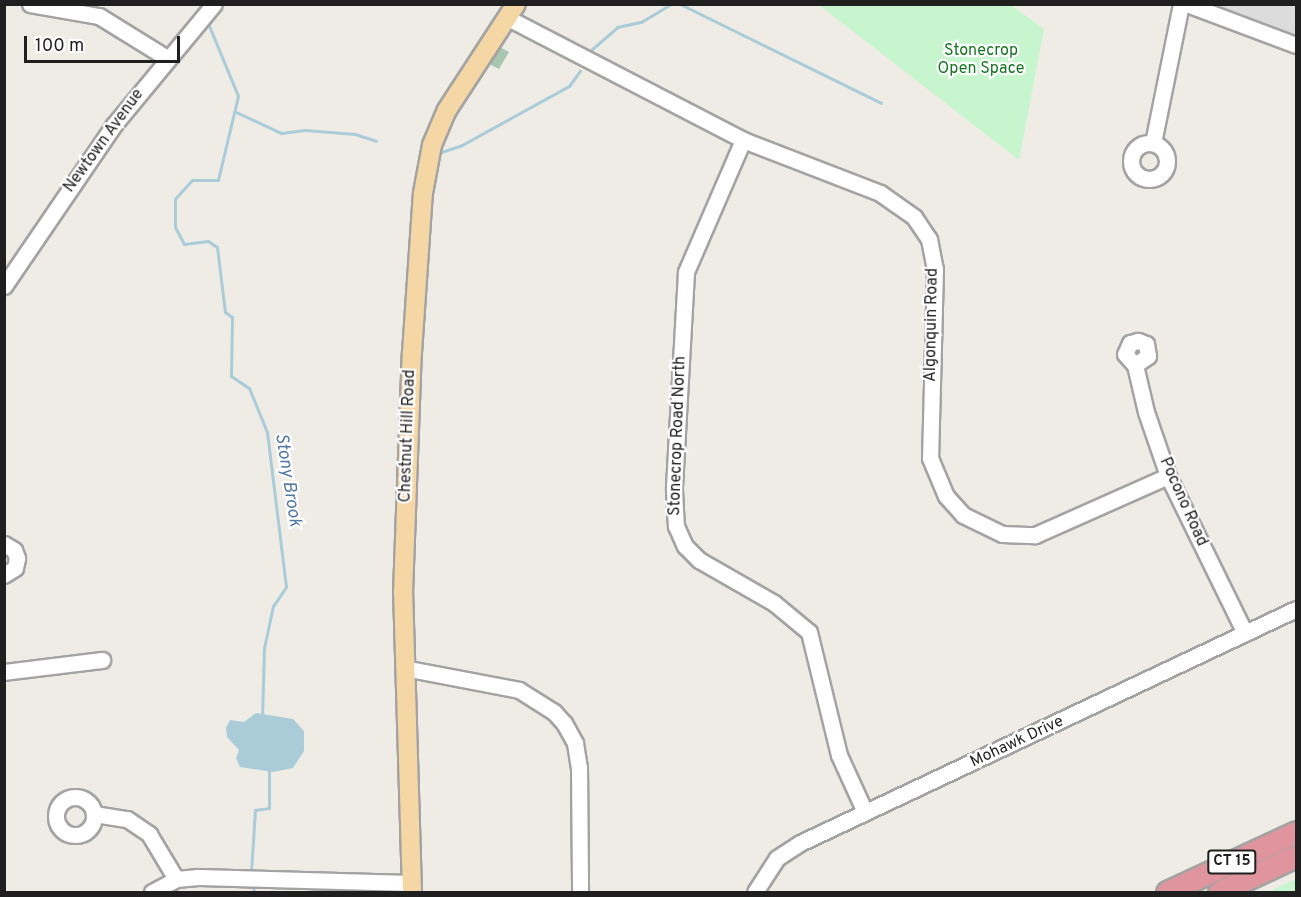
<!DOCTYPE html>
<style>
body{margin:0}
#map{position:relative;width:1301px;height:897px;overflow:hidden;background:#efece6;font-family:Overpass,sans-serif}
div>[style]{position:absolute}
.residential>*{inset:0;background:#dddcdc}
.cemetery>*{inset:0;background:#a9c6af}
.park>*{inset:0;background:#c7f5cd}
.water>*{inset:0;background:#aaccd9}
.stream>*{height:3px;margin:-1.5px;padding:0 1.5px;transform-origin:1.5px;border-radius:1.5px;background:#aaccd9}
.roads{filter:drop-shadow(2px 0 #a3a3a3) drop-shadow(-2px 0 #a3a3a3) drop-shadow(0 2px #a3a3a3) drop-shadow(0 -2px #a3a3a3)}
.minor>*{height:15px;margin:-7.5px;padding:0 7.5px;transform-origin:7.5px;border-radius:7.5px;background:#fff}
.minor>.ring{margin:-7.5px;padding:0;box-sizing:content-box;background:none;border:15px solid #fff;border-radius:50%}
.major>*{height:18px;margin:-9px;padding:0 9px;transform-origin:9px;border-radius:9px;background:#f5d7a5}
.highway>*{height:21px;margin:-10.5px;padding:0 10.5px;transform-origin:10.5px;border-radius:10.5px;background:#e0949e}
span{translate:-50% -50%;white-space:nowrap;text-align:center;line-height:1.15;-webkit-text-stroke:4.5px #fff;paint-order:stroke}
.shield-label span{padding:2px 4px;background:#fff;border:2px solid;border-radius:4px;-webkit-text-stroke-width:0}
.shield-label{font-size:15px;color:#1f1f1f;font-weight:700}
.park-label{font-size:16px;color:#147622}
.street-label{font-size:16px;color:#1f1f1f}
.water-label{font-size:18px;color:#5378a7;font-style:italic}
.frame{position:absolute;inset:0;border:6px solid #1f1f1f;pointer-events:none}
.scale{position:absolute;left:24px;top:36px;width:156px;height:27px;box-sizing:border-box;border:3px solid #1f1f1f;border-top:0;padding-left:8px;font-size:18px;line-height:21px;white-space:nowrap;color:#1f1f1f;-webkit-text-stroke:4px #fff;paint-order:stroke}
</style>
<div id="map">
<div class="residential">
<i style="clip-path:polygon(1187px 5px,1296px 5px,1296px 45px)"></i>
</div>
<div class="cemetery">
<i style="clip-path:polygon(498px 46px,509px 52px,499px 69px,487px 63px)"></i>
</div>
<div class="park">
<i style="clip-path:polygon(819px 5px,1011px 5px,1044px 29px,1019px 160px)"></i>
<i style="clip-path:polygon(1296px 879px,1296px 892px,1268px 892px)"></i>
</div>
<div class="water">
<i style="clip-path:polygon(256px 713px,293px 719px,304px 731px,304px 751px,293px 768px,273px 772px,240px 767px,236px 758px,239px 750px,227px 737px,226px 728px,230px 720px,244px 722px)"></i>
</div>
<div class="stream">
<i style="left:680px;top:4px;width:224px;rotate:26.2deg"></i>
<i style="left:207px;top:21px;width:81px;rotate:67.5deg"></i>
<i style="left:238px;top:96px;width:86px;rotate:103.4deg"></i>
<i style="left:218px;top:180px;width:26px;rotate:180deg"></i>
<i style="left:192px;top:180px;width:25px;rotate:132deg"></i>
<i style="left:175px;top:199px;width:28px;rotate:90deg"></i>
<i style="left:175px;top:227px;width:19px;rotate:62deg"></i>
<i style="left:184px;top:244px;width:24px;rotate:-7deg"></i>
<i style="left:208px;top:241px;width:11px;rotate:34deg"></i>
<i style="left:217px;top:247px;width:65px;rotate:83deg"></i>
<i style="left:225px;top:312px;width:9px;rotate:36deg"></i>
<i style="left:232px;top:317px;width:59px;rotate:91deg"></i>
<i style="left:231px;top:376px;width:22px;rotate:34deg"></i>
<i style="left:249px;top:388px;width:48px;rotate:67.8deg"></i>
<i style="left:267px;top:432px;width:156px;rotate:83deg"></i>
<i style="left:286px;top:587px;width:23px;rotate:124deg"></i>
<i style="left:273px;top:606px;width:43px;rotate:102.1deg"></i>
<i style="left:264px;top:648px;width:70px;rotate:91.6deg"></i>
<i style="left:591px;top:50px;width:35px;rotate:-41deg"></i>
<i style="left:617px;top:27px;width:25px;rotate:-12deg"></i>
<i style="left:641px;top:22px;width:35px;rotate:-31deg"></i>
<i style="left:236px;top:112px;width:50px;rotate:25deg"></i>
<i style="left:281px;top:133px;width:24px;rotate:-7deg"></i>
<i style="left:305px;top:130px;width:50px;rotate:4.6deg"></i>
<i style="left:355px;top:134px;width:22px;rotate:18deg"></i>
<i style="left:438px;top:153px;width:25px;rotate:-18deg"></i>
<i style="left:462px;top:145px;width:99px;rotate:-28.9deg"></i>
<i style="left:549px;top:97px;width:23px;rotate:-29deg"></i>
<i style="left:569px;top:86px;width:19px;rotate:-54deg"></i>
<i style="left:251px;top:873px;width:63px;rotate:-86.4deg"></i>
<i style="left:255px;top:810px;width:14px;rotate:-8deg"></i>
<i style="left:269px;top:808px;width:39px;rotate:-90deg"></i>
<i style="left:252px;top:882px;width:10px;rotate:79deg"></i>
</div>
<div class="roads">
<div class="minor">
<i style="left:30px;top:4px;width:70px;rotate:9.9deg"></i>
<i style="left:99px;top:16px;width:80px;rotate:31.7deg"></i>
<i style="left:1187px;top:4px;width:116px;rotate:20.6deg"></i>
<i style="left:508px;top:18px;width:265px;rotate:27.4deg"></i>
<i style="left:743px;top:140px;width:147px;rotate:21.1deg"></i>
<i style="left:880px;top:193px;width:42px;rotate:35.2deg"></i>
<i style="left:914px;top:217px;width:27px;rotate:56deg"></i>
<i style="left:929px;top:239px;width:31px;rotate:79deg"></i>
<i style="left:935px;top:269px;width:189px;rotate:91.5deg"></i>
<i style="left:930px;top:458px;width:41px;rotate:67.2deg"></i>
<i style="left:946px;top:496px;width:25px;rotate:48deg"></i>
<i style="left:963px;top:515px;width:43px;rotate:26deg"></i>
<i style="left:1002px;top:534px;width:33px;rotate:2deg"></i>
<i style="left:1035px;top:535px;width:145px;rotate:-23.9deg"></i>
<i style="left:743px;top:140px;width:144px;rotate:113.4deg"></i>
<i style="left:686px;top:272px;width:218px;rotate:93.2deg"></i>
<i style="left:674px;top:490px;width:36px;rotate:87deg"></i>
<i style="left:676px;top:526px;width:22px;rotate:66deg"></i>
<i style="left:685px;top:546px;width:20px;rotate:45deg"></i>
<i style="left:699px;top:560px;width:86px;rotate:29.8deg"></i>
<i style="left:774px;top:603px;width:45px;rotate:39.6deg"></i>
<i style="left:809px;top:632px;width:127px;rotate:76.3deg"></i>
<i style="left:839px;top:755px;width:63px;rotate:65.5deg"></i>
<i class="ring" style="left:1131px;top:143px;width:21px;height:21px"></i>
<i style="left:1153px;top:143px;width:142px;rotate:-78.6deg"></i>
<i style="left:4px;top:286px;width:194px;rotate:-55.7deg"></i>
<i style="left:113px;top:126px;width:158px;rotate:-50.4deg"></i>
<i style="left:1135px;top:365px;width:16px;rotate:-35deg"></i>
<i style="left:1148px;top:356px;width:12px;rotate:-99deg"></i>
<i style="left:1146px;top:344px;width:9px;rotate:-159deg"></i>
<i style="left:1138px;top:341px;width:8px;rotate:166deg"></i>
<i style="left:1130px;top:343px;width:12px;rotate:114deg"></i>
<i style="left:1125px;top:354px;width:15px;rotate:48deg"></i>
<i style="left:1135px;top:365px;width:48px;rotate:76.8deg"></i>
<i style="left:1146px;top:412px;width:68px;rotate:71deg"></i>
<i style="left:1168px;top:476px;width:175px;rotate:63.9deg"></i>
<i style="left:4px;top:544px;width:12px;rotate:31deg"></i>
<i style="left:14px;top:550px;width:9px;rotate:69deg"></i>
<i style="left:17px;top:558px;width:10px;rotate:101deg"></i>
<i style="left:15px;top:568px;width:13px;rotate:148deg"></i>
<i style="left:404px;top:668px;width:117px;rotate:10.8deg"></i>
<i style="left:519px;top:690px;width:41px;rotate:32.2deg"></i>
<i style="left:554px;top:712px;width:15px;rotate:48deg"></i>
<i style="left:564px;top:723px;width:23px;rotate:61deg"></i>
<i style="left:575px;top:743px;width:24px;rotate:81deg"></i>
<i style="left:579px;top:767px;width:125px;rotate:89.5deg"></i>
<i style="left:4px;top:672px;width:99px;rotate:-7deg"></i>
<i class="ring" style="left:56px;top:797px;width:23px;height:23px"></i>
<i style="left:94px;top:814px;width:33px;rotate:9deg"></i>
<i style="left:127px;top:819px;width:27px;rotate:34deg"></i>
<i style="left:149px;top:834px;width:52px;rotate:59deg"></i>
<i style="left:152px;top:892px;width:27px;rotate:-28deg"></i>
<i style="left:176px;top:879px;width:22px;rotate:-5deg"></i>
<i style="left:198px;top:877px;width:213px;rotate:1.6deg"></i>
<i style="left:755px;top:892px;width:40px;rotate:-57.1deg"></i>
<i style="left:777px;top:858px;width:27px;rotate:-33deg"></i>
<i style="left:800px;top:843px;width:548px;rotate:-25.26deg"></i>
</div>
<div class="major">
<i style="left:412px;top:892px;width:299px;rotate:-91.7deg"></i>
<i style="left:403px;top:593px;width:240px;rotate:-87.9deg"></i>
<i style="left:412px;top:353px;width:160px;rotate:-86.1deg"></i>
<i style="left:423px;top:193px;width:49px;rotate:-79.4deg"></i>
<i style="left:432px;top:145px;width:38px;rotate:-67deg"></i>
<i style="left:447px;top:110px;width:126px;rotate:-56.9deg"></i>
</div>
<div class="highway">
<i style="left:1167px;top:892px;width:142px;rotate:-24.9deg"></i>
<i style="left:1219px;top:892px;width:85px;rotate:-25.1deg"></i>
</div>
</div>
<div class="shield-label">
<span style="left:1232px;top:862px">CT 15</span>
</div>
<div class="park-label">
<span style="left:981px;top:60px">Stonecrop<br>Open Space</span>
</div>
<div class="street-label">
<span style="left:104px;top:141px;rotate:-54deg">Newtown Avenue</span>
<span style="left:932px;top:325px;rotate:-89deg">Algonquin Road</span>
<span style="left:408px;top:436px;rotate:-88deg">Chestnut Hill Road</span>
<span style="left:678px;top:436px;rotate:-88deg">Stonecrop Road North</span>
<span style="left:1183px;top:502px;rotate:66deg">Pocono Road</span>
<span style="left:1017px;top:742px;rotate:-25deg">Mohawk Drive</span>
</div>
<div class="water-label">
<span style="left:287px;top:480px;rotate:81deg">Stony Brook</span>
</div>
<div class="frame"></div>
<div class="scale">100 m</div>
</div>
